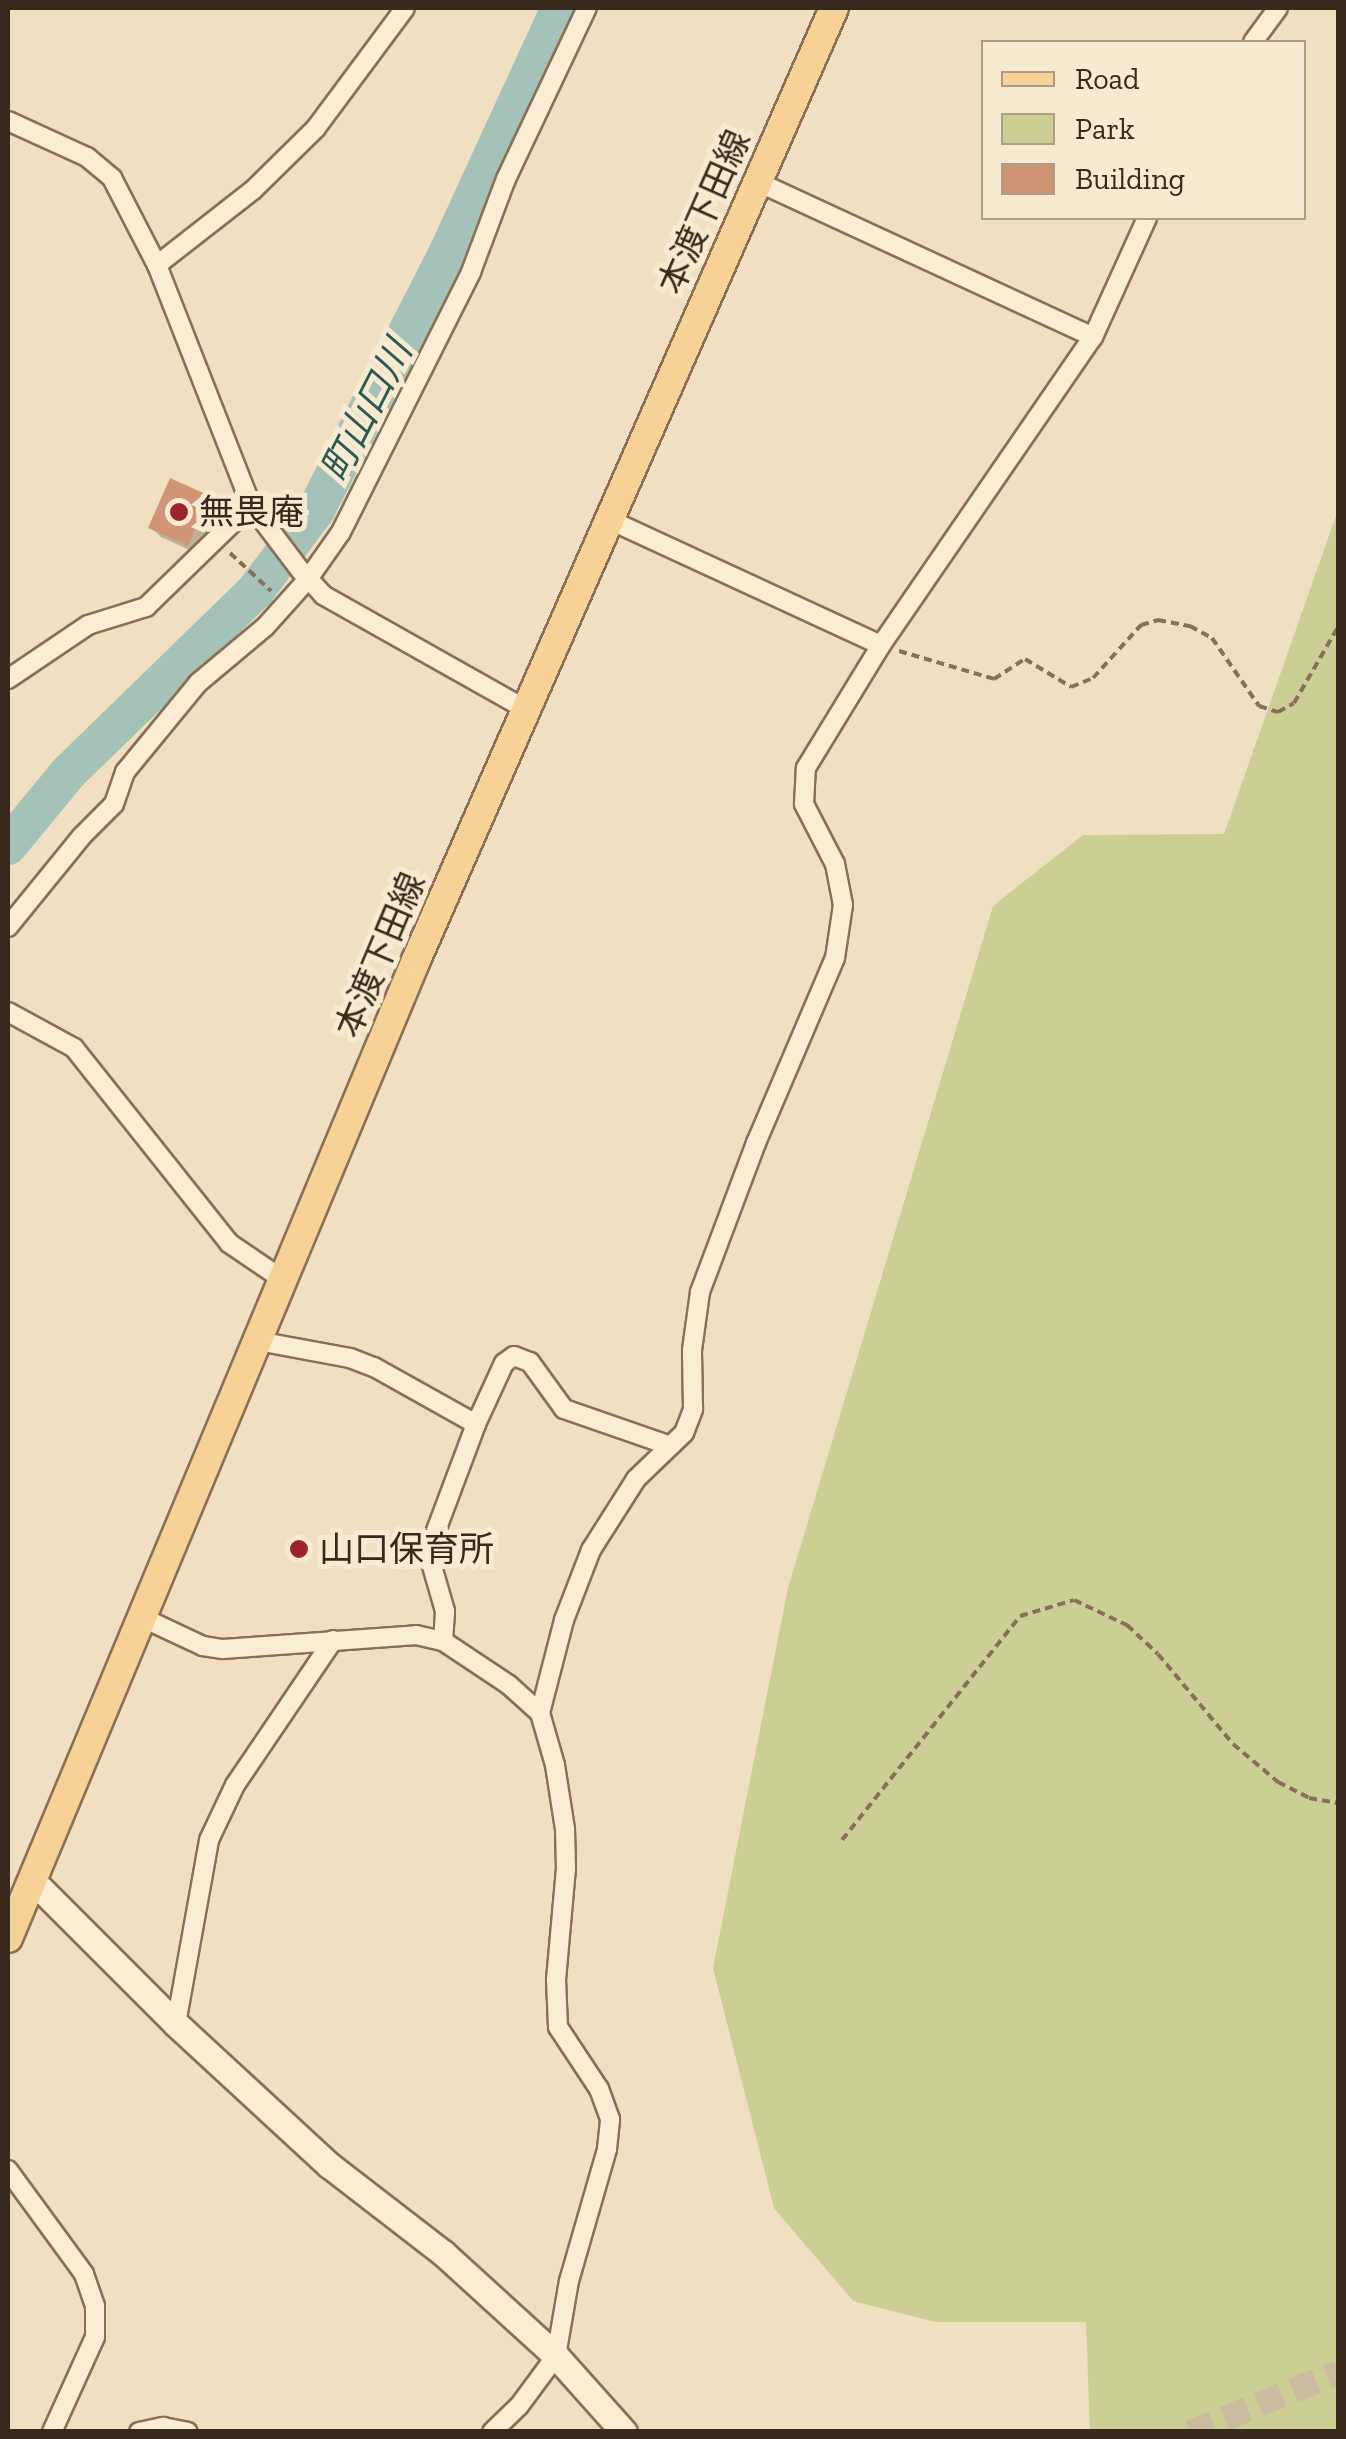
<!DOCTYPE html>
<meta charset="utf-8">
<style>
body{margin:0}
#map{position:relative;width:1346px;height:2439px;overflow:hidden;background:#f0dfc0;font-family:"Zilla Slab","Noto Sans JP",serif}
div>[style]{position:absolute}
.green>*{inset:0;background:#cbcf94}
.shadow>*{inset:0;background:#0003}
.river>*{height:38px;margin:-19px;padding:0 19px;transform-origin:19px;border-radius:19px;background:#a4c2b7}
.building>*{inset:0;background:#d09574}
.secondary-tunnel>*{height:25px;margin-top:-12.5px;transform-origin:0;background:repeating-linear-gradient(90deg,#cbbb9f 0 25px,transparent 0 37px)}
.path>*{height:4px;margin-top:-2px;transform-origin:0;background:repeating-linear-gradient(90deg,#8a6f57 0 8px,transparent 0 13px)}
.roads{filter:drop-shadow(2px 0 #8a6f57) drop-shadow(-2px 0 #8a6f57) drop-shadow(0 2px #8a6f57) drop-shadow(0 -2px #8a6f57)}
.street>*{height:18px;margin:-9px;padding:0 9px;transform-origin:9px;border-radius:9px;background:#faedd4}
.secondary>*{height:25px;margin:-12.5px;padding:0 12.5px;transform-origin:12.5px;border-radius:12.5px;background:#faedd4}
.primary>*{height:28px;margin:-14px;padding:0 14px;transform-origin:14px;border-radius:14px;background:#f6d296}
.dots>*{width:28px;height:28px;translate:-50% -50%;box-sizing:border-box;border:5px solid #f7ead0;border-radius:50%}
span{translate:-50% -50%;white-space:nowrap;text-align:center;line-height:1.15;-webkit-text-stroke:10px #f7ead0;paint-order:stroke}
.street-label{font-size:35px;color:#39291c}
.poi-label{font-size:35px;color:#39291c}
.left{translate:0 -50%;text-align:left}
.water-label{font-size:38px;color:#2b5a54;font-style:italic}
.frame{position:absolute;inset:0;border:10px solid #39291c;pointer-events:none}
.legend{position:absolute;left:981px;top:40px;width:325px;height:180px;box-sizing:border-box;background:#f7ead0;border:2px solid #ab9d88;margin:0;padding:12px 18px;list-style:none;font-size:30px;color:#39291c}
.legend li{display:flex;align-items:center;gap:20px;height:50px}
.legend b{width:50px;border:2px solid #ab9d88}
</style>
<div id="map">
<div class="green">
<i style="clip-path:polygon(1338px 510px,1338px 2431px,1090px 2431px,1086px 2322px,935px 2322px,853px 2301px,774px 2208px,713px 1968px,788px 1588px,993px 906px,1083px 835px,1224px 834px)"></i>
</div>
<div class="shadow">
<i style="clip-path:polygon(209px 498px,219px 508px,198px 554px,161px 537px,151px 527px)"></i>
</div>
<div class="river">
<i style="left:8px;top:846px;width:96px;rotate:-50.5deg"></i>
<i style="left:69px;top:772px;width:261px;rotate:-44.2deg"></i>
<i style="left:256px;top:590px;width:100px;rotate:-53.1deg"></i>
<i style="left:316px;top:510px;width:285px;rotate:-62.9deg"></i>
<i style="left:446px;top:256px;width:273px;rotate:-65.3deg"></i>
</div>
<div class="building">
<i style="clip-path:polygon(170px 478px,210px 496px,188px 546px,148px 528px)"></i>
</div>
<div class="secondary-tunnel">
<i style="left:1190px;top:2432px;width:160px;rotate:-22.1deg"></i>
</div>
<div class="path">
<i style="left:230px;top:553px;width:56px;rotate:42.8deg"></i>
<i style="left:899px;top:651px;width:99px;rotate:16.4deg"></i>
<i style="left:994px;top:679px;width:37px;rotate:-33deg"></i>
<i style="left:1025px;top:659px;width:54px;rotate:31.3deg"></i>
<i style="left:1071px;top:687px;width:24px;rotate:-22deg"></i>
<i style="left:1093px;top:678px;width:72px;rotate:-47.8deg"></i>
<i style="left:1141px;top:625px;width:18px;rotate:-16deg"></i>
<i style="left:1158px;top:620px;width:33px;rotate:11deg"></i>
<i style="left:1190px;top:626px;width:25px;rotate:29deg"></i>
<i style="left:1212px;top:638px;width:83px;rotate:55.3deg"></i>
<i style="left:1259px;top:706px;width:20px;rotate:18deg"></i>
<i style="left:1278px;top:712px;width:18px;rotate:-29deg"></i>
<i style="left:1294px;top:703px;width:88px;rotate:-59.9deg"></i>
<i style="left:842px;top:1840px;width:286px;rotate:-51.5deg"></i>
<i style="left:1020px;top:1616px;width:56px;rotate:-16.5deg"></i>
<i style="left:1074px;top:1600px;width:59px;rotate:25.3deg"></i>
<i style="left:1127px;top:1625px;width:42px;rotate:43.1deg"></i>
<i style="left:1158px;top:1654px;width:117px;rotate:50.2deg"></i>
<i style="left:1233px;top:1744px;width:59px;rotate:40.2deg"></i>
<i style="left:1278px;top:1782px;width:35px;rotate:27deg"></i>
<i style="left:1309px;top:1798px;width:29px;rotate:10deg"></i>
</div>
<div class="roads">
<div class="street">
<i style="left:1253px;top:42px;width:42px;rotate:-53.7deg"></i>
<i style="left:8px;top:121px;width:87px;rotate:24.5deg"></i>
<i style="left:87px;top:157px;width:33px;rotate:40deg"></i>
<i style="left:112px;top:178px;width:98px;rotate:62.7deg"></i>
<i style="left:157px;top:265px;width:258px;rotate:68.6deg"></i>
<i style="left:251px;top:505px;width:83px;rotate:52.9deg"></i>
<i style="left:301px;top:571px;width:33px;rotate:47deg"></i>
<i style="left:323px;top:595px;width:236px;rotate:29.4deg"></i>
<i style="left:758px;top:182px;width:369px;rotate:24.8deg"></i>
<i style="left:157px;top:265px;width:122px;rotate:-38deg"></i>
<i style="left:253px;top:190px;width:88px;rotate:-44.5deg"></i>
<i style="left:316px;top:128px;width:149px;rotate:-53.4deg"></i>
<i style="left:610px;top:520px;width:298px;rotate:24.8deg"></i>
<i style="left:8px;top:679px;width:97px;rotate:-34deg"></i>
<i style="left:88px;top:625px;width:61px;rotate:-17.2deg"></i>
<i style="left:146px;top:607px;width:146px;rotate:-44.2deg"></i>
<i style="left:8px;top:927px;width:117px;rotate:-50.9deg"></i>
<i style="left:82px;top:836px;width:45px;rotate:-45deg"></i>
<i style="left:114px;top:804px;width:34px;rotate:-71deg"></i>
<i style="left:125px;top:772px;width:115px;rotate:-50.6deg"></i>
<i style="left:198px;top:683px;width:87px;rotate:-39.9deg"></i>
<i style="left:265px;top:627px;width:64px;rotate:-48.1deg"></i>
<i style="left:308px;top:579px;width:57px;rotate:-54.9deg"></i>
<i style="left:341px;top:532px;width:291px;rotate:-63.4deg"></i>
<i style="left:471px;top:272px;width:99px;rotate:-69.4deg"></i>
<i style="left:506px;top:179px;width:189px;rotate:-64.7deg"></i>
<i style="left:8px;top:1012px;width:75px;rotate:28.6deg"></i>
<i style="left:74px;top:1048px;width:249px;rotate:51.5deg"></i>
<i style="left:229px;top:1243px;width:68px;rotate:34.2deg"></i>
<i style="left:258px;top:1341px;width:94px;rotate:10.5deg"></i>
<i style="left:350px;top:1358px;width:26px;rotate:21deg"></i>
<i style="left:374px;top:1367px;width:117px;rotate:29.2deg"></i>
<i style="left:476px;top:1424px;width:67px;rotate:-65.3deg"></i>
<i style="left:504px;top:1363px;width:12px;rotate:-35deg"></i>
<i style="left:514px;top:1356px;width:17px;rotate:21deg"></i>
<i style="left:530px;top:1362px;width:58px;rotate:54.1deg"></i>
<i style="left:564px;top:1409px;width:110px;rotate:19.1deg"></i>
<i style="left:141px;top:1617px;width:68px;rotate:25.1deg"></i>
<i style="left:203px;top:1646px;width:20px;rotate:9deg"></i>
<i style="left:223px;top:1649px;width:194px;rotate:-4.1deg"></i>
<i style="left:416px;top:1635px;width:28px;rotate:13deg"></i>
<i style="left:443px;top:1641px;width:79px;rotate:33.7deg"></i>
<i style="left:509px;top:1685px;width:42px;rotate:42.1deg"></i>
<i style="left:443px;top:1641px;width:30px;rotate:-86deg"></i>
<i style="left:445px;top:1611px;width:61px;rotate:-106.1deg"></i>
<i style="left:428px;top:1552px;width:137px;rotate:-69.4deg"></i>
<i style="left:176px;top:2024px;width:187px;rotate:-79.8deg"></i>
<i style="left:209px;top:1840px;width:61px;rotate:-64.7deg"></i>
<i style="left:235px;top:1785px;width:175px;rotate:-55.9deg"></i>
<i style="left:8px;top:2170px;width:129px;rotate:53.8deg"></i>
<i style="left:84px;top:2274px;width:34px;rotate:71deg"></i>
<i style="left:95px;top:2306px;width:31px;rotate:90deg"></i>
<i style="left:95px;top:2337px;width:104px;rotate:114.4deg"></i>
<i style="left:139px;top:2432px;width:25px;rotate:-12deg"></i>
<i style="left:163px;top:2427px;width:25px;rotate:11deg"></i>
<i style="left:492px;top:2432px;width:37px;rotate:-44deg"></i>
<i style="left:519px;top:2406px;width:62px;rotate:-53.5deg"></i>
<i style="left:556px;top:2356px;width:76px;rotate:-80.2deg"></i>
<i style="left:569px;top:2281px;width:137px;rotate:-73.9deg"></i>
<i style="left:607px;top:2149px;width:30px;rotate:-84deg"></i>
<i style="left:610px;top:2119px;width:32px;rotate:-110deg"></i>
<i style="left:599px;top:2089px;width:74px;rotate:-123.5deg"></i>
<i style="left:558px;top:2027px;width:47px;rotate:-92.4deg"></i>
<i style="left:556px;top:1980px;width:111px;rotate:-84.9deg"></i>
<i style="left:566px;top:1869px;width:40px;rotate:-91.4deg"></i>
<i style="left:565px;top:1829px;width:65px;rotate:-98.9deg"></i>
<i style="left:555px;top:1765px;width:54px;rotate:-106.1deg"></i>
<i style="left:540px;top:1713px;width:96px;rotate:-75.5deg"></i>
<i style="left:564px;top:1620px;width:75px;rotate:-68.9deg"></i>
<i style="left:591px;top:1550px;width:84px;rotate:-57.6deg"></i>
<i style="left:636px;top:1479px;width:66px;rotate:-43.8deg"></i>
<i style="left:684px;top:1433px;width:26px;rotate:-69deg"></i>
<i style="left:693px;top:1409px;width:59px;rotate:-91deg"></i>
<i style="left:692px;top:1350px;width:59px;rotate:-82.1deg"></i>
<i style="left:700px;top:1292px;width:159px;rotate:-69.4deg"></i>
<i style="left:756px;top:1143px;width:201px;rotate:-66.9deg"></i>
<i style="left:835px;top:958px;width:54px;rotate:-81.4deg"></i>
<i style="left:843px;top:905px;width:42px;rotate:-101deg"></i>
<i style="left:835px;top:864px;width:68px;rotate:-117.3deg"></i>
<i style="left:804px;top:804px;width:36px;rotate:-87deg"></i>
<i style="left:806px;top:768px;width:144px;rotate:-58.6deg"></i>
<i style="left:881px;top:645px;width:374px;rotate:-55.5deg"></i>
<i style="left:1093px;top:337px;width:131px;rotate:-65.6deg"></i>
</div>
<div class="secondary">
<i style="left:32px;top:1880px;width:204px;rotate:45deg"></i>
<i style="left:176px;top:2024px;width:208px;rotate:42.7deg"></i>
<i style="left:329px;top:2165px;width:144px;rotate:37.7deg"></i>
<i style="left:443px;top:2253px;width:153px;rotate:42.3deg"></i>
<i style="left:556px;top:2356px;width:102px;rotate:48.2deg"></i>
</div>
<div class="primary">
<i style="left:8px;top:1938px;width:1062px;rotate:-67.35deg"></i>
<i style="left:417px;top:958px;width:1037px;rotate:-66.3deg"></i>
</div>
</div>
<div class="dots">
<i style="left:179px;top:512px;background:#9c242c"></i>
<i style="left:299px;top:1549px;background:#9c242c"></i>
</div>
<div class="street-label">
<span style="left:704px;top:212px;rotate:-66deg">本渡下田線</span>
<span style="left:380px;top:955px;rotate:-67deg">本渡下田線</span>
</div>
<div class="poi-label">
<span class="left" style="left:199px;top:512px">無畏庵</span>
<span class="left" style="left:319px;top:1549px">山口保育所</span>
</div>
<div class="water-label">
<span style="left:367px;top:411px;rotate:-63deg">町山口川</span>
</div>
<div class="frame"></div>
<ul class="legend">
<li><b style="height:12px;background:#f6d296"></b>Road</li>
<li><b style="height:28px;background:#cbcf94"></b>Park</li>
<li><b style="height:28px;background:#d09574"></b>Building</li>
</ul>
</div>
